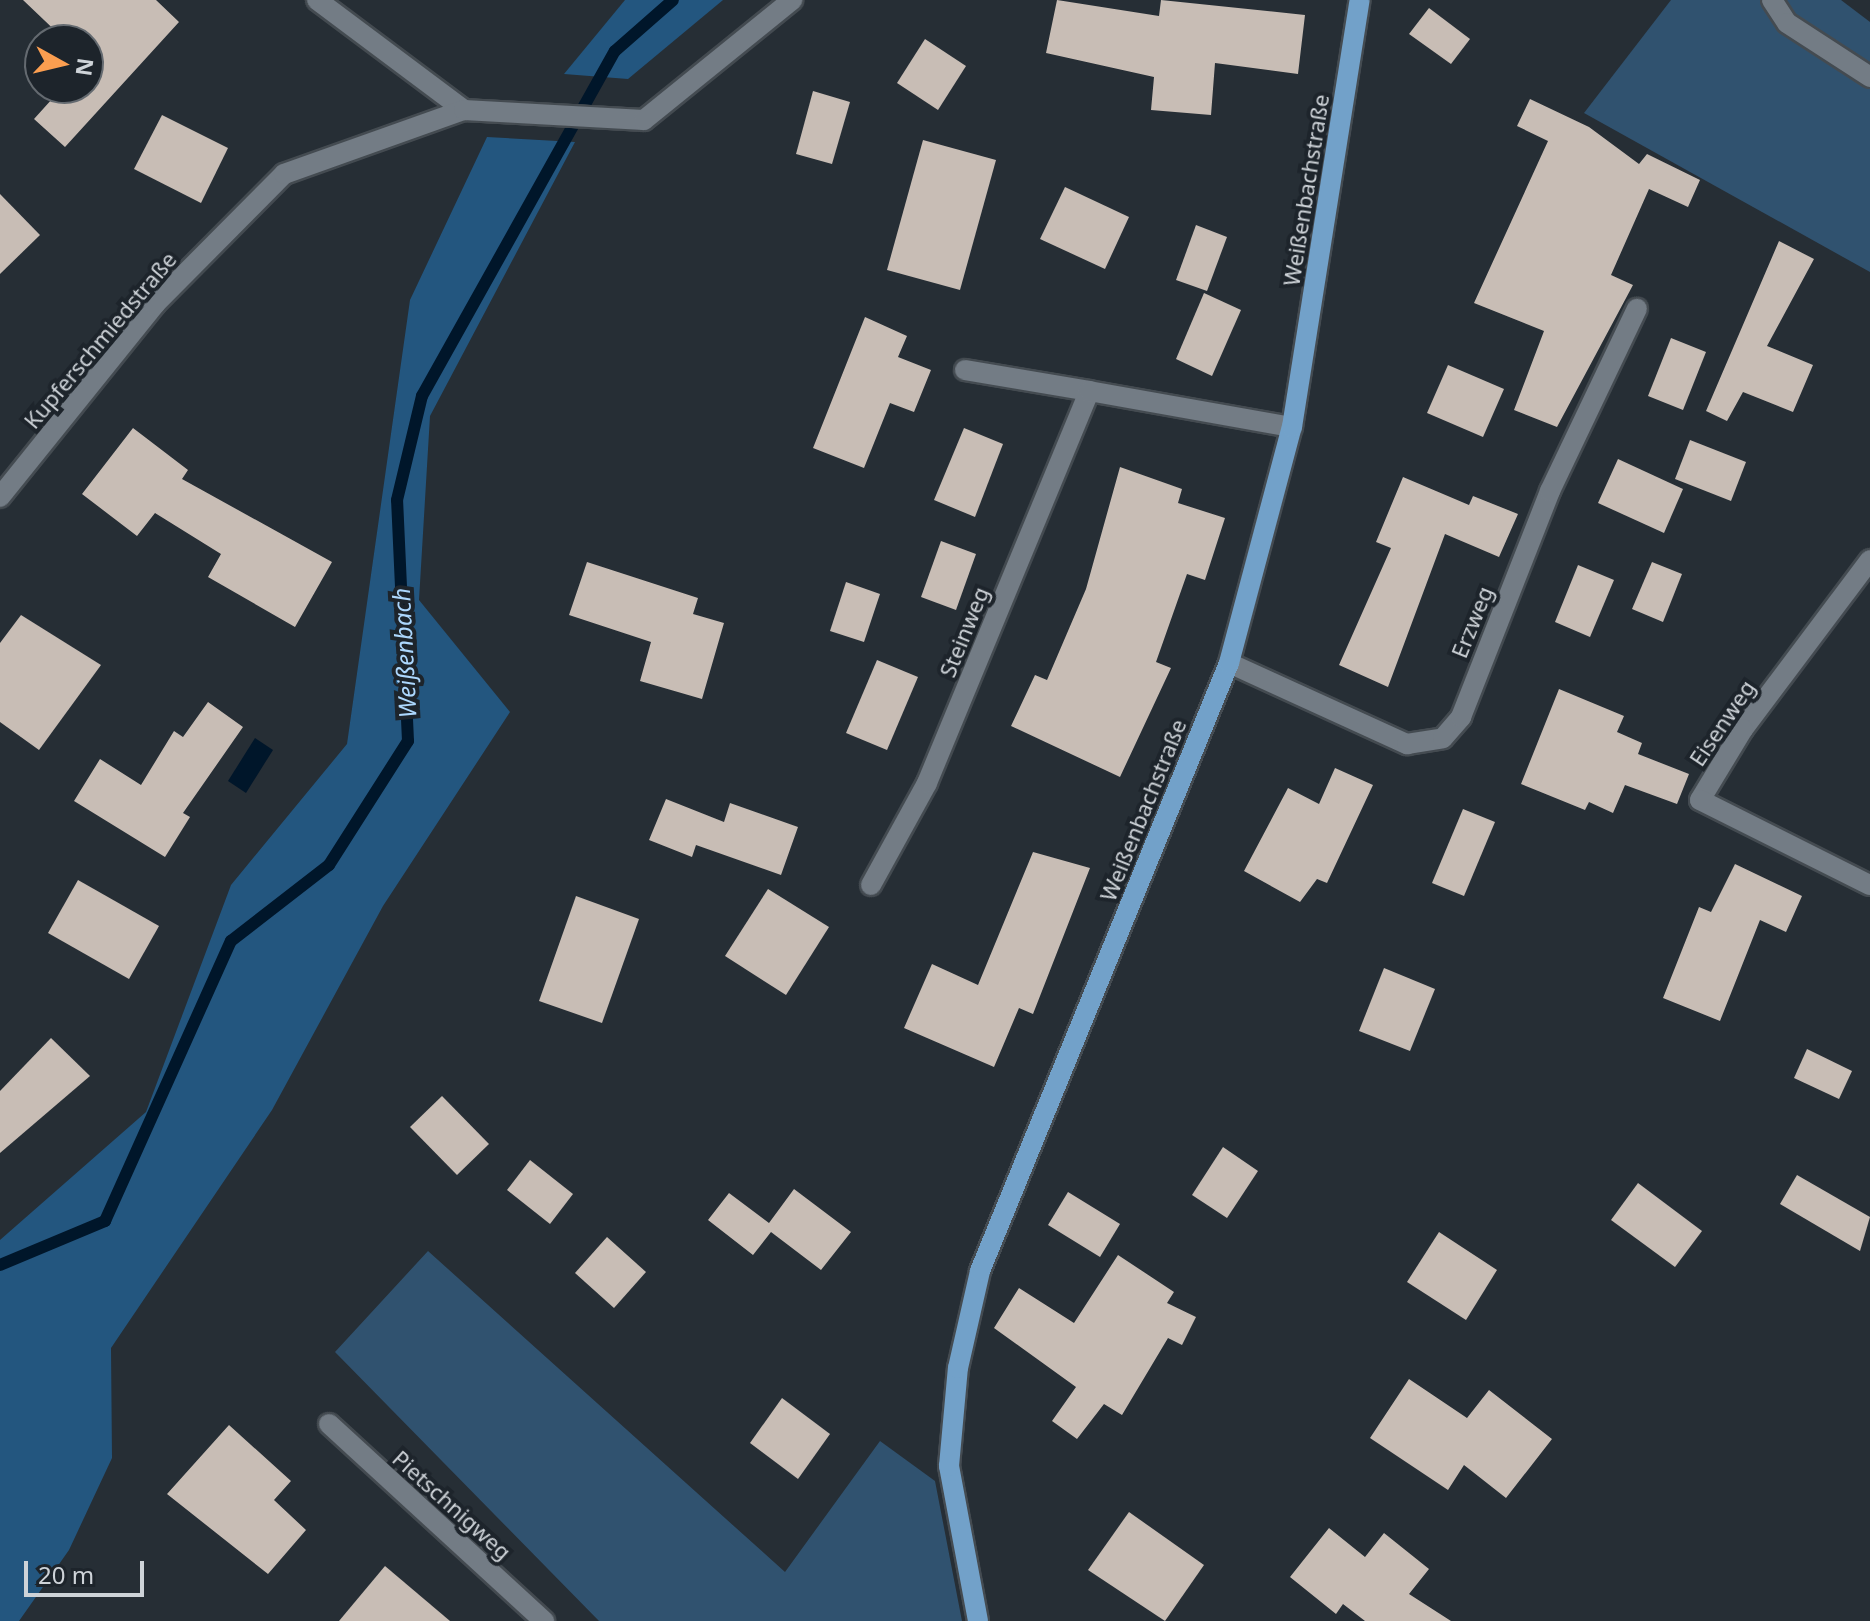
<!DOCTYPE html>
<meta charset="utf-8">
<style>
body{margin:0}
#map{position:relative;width:1870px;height:1621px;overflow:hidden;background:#262e35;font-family:"Noto Sans",sans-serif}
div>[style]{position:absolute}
.green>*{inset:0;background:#30526f}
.forest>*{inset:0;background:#23567f}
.water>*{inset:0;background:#00162a}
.stream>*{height:12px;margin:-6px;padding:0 6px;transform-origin:6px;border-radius:6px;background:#00162a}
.building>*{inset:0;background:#c8bdb5}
.roads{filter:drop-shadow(2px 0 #444b51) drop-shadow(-2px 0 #444b51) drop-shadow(0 2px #444b51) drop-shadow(0 -2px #444b51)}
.minor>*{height:20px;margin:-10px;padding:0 10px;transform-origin:10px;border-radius:10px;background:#737c85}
.major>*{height:20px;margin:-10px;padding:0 10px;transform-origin:10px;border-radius:10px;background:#72a1c9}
span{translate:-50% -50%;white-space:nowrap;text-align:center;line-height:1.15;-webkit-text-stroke:8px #1d242b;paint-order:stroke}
.street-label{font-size:22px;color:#ced3d8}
.water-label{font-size:24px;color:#acd7fd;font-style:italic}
.north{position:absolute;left:24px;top:24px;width:80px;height:80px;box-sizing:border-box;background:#1d242b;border:2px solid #646a70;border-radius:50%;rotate:98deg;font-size:22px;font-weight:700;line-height:32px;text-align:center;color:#ced3d8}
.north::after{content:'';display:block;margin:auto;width:28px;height:36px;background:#fb9e50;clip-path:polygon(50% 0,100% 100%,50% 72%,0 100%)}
.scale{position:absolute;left:24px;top:1561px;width:120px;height:36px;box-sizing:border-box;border:4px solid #ced3d8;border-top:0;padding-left:10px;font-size:24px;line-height:28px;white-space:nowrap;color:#ced3d8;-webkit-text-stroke:6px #1d242b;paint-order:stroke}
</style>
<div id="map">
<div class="green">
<i style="clip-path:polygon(1671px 0,1841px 0,1870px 22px,1870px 272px,1584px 113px)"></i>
<i style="clip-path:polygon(428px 1251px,785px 1572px,880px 1441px,935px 1481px,962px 1621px,599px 1621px,335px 1352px)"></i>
</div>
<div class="forest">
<i style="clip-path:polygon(625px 0,723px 0,628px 79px,564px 74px)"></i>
<i style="clip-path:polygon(487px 137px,575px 142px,430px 416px,419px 600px,510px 712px,383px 906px,272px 1110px,111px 1348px,112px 1458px,69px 1550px,19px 1621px,0 1621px,0 1240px,146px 1112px,231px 885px,347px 744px,410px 300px)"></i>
</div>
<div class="water">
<i style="clip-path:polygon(255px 738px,273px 750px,246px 793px,228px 781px)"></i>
</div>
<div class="stream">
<i style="left:0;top:1265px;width:114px;rotate:-22.7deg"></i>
<i style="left:105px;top:1221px;width:307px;rotate:-65.8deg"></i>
<i style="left:231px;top:941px;width:124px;rotate:-37.8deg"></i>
<i style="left:329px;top:865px;width:147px;rotate:-57.5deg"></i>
<i style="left:408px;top:741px;width:241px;rotate:-92.6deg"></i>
<i style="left:397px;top:500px;width:107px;rotate:-76.5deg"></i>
<i style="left:422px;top:396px;width:395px;rotate:-60.8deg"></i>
<i style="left:615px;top:51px;width:77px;rotate:-41.3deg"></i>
</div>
<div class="building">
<i style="clip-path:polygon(23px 0,156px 0,179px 22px,65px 147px,34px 119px,62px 88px,88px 88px,88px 40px,65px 40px)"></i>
<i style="clip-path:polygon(1057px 0,1159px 16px,1161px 0,1305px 15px,1298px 74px,1215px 63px,1211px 115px,1151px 110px,1154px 77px,1046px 53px)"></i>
<i style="clip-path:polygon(1429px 8px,1470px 39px,1451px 64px,1409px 34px)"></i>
<i style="clip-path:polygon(925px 39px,966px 66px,938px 110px,897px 83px)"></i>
<i style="clip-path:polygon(813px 91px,850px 102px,832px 164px,796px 154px)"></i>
<i style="clip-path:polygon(1530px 99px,1589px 127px,1639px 164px,1647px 154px,1700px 180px,1688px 207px,1649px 189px,1611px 275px,1633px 285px,1557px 427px,1514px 410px,1544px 331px,1474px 303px,1548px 141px,1517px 126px)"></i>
<i style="clip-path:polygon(162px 115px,228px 148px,201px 203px,134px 169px)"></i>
<i style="clip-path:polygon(923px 140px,996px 160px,960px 290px,887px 270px)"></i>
<i style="clip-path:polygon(1065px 187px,1129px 217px,1105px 269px,1040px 239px)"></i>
<i style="clip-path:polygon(0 194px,40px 235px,0 274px)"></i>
<i style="clip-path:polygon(1196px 225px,1227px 237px,1207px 291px,1176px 280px)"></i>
<i style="clip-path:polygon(1779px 241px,1814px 259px,1767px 346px,1813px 365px,1793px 412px,1743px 392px,1727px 421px,1706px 411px)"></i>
<i style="clip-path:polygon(1204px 293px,1241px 310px,1212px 376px,1176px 359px)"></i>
<i style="clip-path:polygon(865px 317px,907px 336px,898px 357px,931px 370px,914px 412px,890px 403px,864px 468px,813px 448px)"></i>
<i style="clip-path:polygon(1671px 338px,1706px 352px,1683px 410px,1648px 396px)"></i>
<i style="clip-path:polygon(1448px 365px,1504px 389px,1483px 437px,1427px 413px)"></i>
<i style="clip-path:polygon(133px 428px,188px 470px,182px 479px,332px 562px,295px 627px,208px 577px,221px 554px,155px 513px,137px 536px,82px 494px)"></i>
<i style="clip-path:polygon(964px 428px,1003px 444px,975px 517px,934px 500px)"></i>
<i style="clip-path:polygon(1690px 440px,1746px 462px,1731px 501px,1675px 479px)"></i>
<i style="clip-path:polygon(1618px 459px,1683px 489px,1664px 533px,1598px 503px)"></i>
<i style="clip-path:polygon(1120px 467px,1182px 489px,1178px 503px,1225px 518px,1205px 580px,1187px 574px,1156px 662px,1171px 668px,1120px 777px,1011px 726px,1035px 675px,1047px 680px,1086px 589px)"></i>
<i style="clip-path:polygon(1403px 477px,1469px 505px,1473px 496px,1518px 514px,1499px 557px,1445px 534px,1388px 687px,1339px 665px,1391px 548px,1376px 542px)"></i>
<i style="clip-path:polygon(941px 541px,976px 554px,956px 610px,921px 597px)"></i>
<i style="clip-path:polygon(587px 562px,698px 598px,693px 614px,724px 623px,702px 699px,640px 681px,651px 642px,569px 615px)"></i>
<i style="clip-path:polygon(1652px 562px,1682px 574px,1663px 622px,1632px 609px)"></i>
<i style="clip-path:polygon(1578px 565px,1614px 580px,1590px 637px,1555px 622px)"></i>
<i style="clip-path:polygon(846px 582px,880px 594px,864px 642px,830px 631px)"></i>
<i style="clip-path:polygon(21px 615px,101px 665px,39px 750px,0 722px,0 643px)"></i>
<i style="clip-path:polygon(877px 660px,918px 677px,887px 750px,846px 733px)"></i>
<i style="clip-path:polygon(1559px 689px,1624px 716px,1617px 732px,1642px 743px,1638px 754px,1689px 774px,1677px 804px,1625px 785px,1613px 813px,1589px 802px,1585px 810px,1521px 784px)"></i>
<i style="clip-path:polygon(208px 702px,243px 727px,183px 813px,190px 817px,165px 857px,74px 801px,100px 759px,141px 785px,174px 731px,183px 737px)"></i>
<i style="clip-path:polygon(1335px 768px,1373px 785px,1327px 883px,1317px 879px,1300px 902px,1244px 871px,1288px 788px,1319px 804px)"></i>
<i style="clip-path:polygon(666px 799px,724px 822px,730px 803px,798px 827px,781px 875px,696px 845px,692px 857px,649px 840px)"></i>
<i style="clip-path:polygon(1463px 809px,1495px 822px,1464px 896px,1432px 883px)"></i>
<i style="clip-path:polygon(1033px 852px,1090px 868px,1033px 1014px,1019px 1008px,994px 1067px,904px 1028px,932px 964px,978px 985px)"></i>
<i style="clip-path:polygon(1735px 864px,1802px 896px,1786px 932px,1760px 920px,1720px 1021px,1663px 998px,1699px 907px,1711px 912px)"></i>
<i style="clip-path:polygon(78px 880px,159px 926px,129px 979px,48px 933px)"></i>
<i style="clip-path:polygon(768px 889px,829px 927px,786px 995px,725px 956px)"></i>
<i style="clip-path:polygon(576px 896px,639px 919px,602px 1023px,539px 1001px)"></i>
<i style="clip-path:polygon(1384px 968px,1435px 989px,1410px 1051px,1359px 1031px)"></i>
<i style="clip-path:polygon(51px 1038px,90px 1076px,0 1153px,0 1091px)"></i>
<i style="clip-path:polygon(1807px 1049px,1852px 1071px,1839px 1099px,1794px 1078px)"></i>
<i style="clip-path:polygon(442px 1096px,489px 1144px,457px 1175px,410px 1127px)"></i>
<i style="clip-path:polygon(1223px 1147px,1258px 1171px,1227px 1218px,1192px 1195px)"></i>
<i style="clip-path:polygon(530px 1160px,573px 1194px,550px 1224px,507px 1190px)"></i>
<i style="clip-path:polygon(1797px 1175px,1870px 1217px,1860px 1251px,1780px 1204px)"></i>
<i style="clip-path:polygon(1638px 1183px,1702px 1231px,1675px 1267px,1611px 1220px)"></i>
<i style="clip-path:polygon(794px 1189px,851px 1232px,821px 1270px,771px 1232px,753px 1255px,708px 1220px,729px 1193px,769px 1223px)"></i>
<i style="clip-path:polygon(1068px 1192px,1120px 1224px,1100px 1257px,1048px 1225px)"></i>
<i style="clip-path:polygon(1439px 1232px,1497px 1270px,1466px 1320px,1407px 1282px)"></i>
<i style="clip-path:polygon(607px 1237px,646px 1272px,614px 1308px,575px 1273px)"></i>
<i style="clip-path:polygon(1118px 1255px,1174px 1292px,1167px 1303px,1196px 1317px,1182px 1345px,1168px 1338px,1122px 1415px,1104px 1404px,1077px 1439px,1052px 1421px,1076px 1387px,994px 1328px,1019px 1288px,1074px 1323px)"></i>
<i style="clip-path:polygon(1409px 1379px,1467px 1418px,1489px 1390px,1552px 1439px,1506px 1498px,1464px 1465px,1448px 1490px,1370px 1438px)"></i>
<i style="clip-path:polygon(782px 1398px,830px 1434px,798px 1479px,750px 1443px)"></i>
<i style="clip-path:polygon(229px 1425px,291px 1481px,274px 1500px,306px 1530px,268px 1574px,167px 1494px)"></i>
<i style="clip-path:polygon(1129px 1512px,1204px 1565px,1165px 1621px,1088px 1570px)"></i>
<i style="clip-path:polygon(1329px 1528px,1365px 1557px,1384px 1533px,1429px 1569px,1409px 1594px,1451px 1621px,1365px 1621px,1343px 1604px,1336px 1614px,1290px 1577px)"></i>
<i style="clip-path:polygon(385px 1566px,450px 1621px,339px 1621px)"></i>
</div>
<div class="roads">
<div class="minor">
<i style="left:317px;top:0;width:184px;rotate:36.8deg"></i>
<i style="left:1772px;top:0;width:27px;rotate:57deg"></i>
<i style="left:1787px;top:23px;width:99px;rotate:33deg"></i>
<i style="left:965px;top:370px;width:126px;rotate:9.6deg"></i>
<i style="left:0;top:497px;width:248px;rotate:-51.2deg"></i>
<i style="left:155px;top:304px;width:183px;rotate:-45.2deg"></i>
<i style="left:284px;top:174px;width:191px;rotate:-19.6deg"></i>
<i style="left:464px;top:110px;width:180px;rotate:3.2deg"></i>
<i style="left:644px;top:120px;width:191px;rotate:-39deg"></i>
<i style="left:1870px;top:560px;width:211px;rotate:126.9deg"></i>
<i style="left:1743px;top:729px;width:83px;rotate:121.2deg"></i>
<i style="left:1700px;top:800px;width:190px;rotate:26.6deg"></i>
<i style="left:1229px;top:663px;width:196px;rotate:24.5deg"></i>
<i style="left:1407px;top:744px;width:36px;rotate:-9deg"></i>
<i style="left:1443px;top:738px;width:28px;rotate:-49deg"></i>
<i style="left:1461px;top:717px;width:243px;rotate:-68.5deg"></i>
<i style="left:1550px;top:491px;width:202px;rotate:-64.5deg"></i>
<i style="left:871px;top:885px;width:116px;rotate:-61.2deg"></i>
<i style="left:927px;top:783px;width:424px;rotate:-67.5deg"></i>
<i style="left:1089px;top:391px;width:206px;rotate:10.1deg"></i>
<i style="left:329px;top:1424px;width:292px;rotate:42.5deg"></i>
</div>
<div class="major">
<i style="left:978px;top:1621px;width:158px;rotate:-100.6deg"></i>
<i style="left:949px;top:1466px;width:98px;rotate:-84.8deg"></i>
<i style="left:958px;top:1368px;width:99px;rotate:-77.2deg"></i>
<i style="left:980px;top:1271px;width:657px;rotate:-67.73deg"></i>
<i style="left:1229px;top:663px;width:244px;rotate:-75.1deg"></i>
<i style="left:1292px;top:427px;width:432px;rotate:-81deg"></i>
</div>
</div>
<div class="street-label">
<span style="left:1306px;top:190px;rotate:-81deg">Weißenbachstraße</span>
<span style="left:100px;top:340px;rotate:-50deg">Kupferschmiedstraße</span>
<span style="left:1472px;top:622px;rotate:-68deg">Erzweg</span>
<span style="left:964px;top:632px;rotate:-68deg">Steinweg</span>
<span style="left:1722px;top:723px;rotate:-56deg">Eisenweg</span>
<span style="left:1143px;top:810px;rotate:-68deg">Weißenbachstraße</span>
<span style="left:452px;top:1505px;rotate:42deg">Pietschnigweg</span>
</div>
<div class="water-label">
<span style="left:404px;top:653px;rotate:-93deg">Weißenbach</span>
</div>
<div class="north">N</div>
<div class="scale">20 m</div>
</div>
